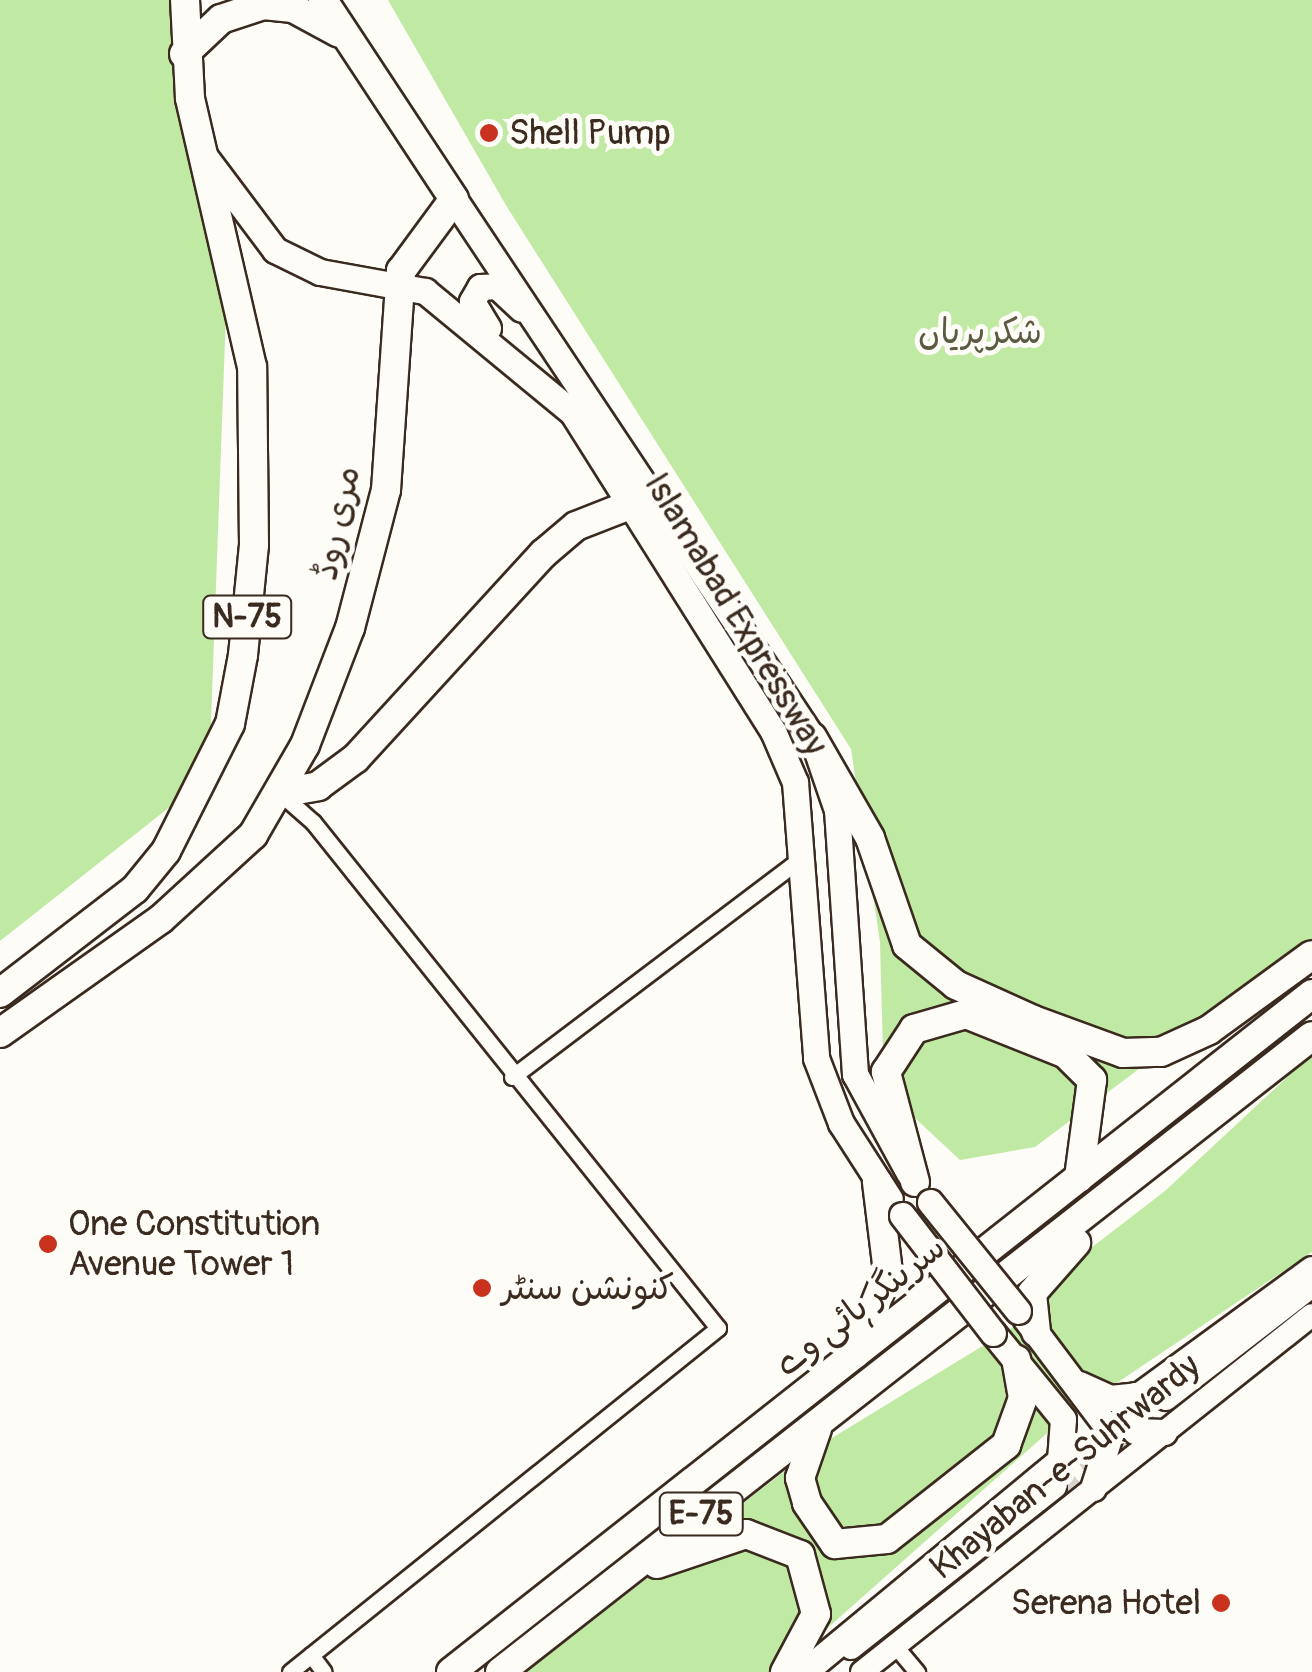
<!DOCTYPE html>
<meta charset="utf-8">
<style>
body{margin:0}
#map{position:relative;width:1312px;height:1672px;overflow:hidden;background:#fdfcf7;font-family:Pangolin,"Playpen Sans Arabic",sans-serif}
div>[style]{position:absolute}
.green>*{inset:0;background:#c0e9a4}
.secondary-tunnel>*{height:22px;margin-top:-11px;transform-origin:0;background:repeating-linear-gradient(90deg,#d6d2cc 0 22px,transparent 0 33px)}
.roads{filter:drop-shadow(2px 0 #3b2a1e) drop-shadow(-2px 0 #3b2a1e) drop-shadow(0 2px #3b2a1e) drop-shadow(0 -2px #3b2a1e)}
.minor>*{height:15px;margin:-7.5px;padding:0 7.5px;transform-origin:7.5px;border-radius:7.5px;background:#fdfcf7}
.secondary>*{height:22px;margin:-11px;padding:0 11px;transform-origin:11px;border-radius:11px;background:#fdfcf7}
.primary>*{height:25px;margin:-12.5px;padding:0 12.5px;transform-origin:12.5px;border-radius:12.5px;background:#fdfcf7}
.trunk>*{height:28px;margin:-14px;padding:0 14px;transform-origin:14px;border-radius:14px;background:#fdfcf7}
.bridges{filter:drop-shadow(2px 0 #3b2a1e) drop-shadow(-2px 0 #3b2a1e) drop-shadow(0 2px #3b2a1e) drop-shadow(0 -2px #3b2a1e)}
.primary-bridge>*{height:25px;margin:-12.5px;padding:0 12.5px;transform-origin:12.5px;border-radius:12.5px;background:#fdfcf7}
.dots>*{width:28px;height:28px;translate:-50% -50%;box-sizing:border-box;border:5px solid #fdfcf7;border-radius:50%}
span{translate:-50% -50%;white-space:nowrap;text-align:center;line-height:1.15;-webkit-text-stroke:10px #fdfcf7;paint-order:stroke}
.shield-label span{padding:2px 8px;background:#fdfcf7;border:2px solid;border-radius:8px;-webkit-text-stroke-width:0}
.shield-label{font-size:32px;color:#3b2a1e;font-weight:700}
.poi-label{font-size:35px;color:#3b2a1e}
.left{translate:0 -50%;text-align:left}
.right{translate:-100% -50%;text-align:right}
.park-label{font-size:35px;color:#5c5a40}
.street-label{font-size:35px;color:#3b2a1e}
</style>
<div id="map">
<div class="green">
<i style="clip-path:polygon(0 0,173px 0,228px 258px,209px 776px,0 941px)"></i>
<i style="clip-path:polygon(388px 0,1312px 0,1312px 939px,1035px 1147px,960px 1160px,884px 1089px,880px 942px,851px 749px,507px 207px)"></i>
<i style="clip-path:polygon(1312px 1054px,1312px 1252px,1063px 1419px,778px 1672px,527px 1672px,809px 1452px,1012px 1328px,1056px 1275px,1165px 1191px)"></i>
</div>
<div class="secondary-tunnel">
<i style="left:1055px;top:1487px;width:142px;rotate:-38.4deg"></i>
</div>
<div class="roads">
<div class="minor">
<i style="left:280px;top:793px;width:44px;rotate:41.3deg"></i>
<i style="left:313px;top:822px;width:648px;rotate:51.33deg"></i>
<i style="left:718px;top:1328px;width:549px;rotate:141.21deg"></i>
<i style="left:512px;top:1077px;width:366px;rotate:-37.1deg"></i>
<i style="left:896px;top:1647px;width:33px;rotate:50deg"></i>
<i style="left:311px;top:1655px;width:21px;rotate:53deg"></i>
</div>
<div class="secondary">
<i style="left:1166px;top:1399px;width:185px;rotate:-37.7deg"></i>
<i style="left:851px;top:1648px;width:260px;rotate:-38.3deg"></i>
<i style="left:862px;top:1672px;width:574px;rotate:-38.43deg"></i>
</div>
<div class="primary">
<i style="left:206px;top:158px;width:115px;rotate:53.1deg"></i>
<i style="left:275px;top:250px;width:50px;rotate:26.1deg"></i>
<i style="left:320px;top:272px;width:107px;rotate:10.3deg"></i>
<i style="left:425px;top:291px;width:190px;rotate:39.5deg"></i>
<i style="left:572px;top:412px;width:377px;rotate:57.8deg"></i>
<i style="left:773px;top:731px;width:56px;rotate:66.7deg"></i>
<i style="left:795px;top:782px;width:277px;rotate:85.6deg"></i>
<i style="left:816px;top:1058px;width:70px;rotate:69deg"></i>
<i style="left:841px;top:1123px;width:90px;rotate:57.2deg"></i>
<i style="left:454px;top:199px;width:646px;rotate:56.36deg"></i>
<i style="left:812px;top:737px;width:77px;rotate:71.1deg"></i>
<i style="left:837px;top:810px;width:265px;rotate:86.1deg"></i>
<i style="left:855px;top:1074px;width:113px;rotate:61.4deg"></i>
<i style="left:488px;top:328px;width:31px;rotate:-121deg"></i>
<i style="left:472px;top:301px;width:16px;rotate:-60deg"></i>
<i style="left:480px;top:287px;width:17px;rotate:-3deg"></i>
<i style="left:497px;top:286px;width:33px;rotate:43deg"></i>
<i style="left:1025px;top:1318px;width:143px;rotate:53deg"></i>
<i style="left:1111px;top:1432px;width:59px;rotate:107.8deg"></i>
<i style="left:1079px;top:1384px;width:34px;rotate:24deg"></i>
<i style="left:1110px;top:1398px;width:29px;rotate:-6deg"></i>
<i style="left:1139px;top:1395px;width:214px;rotate:-36.1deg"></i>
<i style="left:1135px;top:1395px;width:36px;rotate:90deg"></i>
<i style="left:1135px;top:1431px;width:29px;rotate:2deg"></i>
<i style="left:804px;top:1672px;width:332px;rotate:-39.6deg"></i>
<i style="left:1060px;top:1460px;width:41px;rotate:-85.8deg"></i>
<i style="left:1063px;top:1419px;width:111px;rotate:-129.1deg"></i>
</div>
<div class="trunk">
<i style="left:184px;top:54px;width:51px;rotate:-43.4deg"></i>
<i style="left:221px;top:19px;width:44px;rotate:-18.4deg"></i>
<i style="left:263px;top:5px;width:30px;rotate:6deg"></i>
<i style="left:293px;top:8px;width:52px;rotate:28.5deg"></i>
<i style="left:812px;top:737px;width:116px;rotate:60.1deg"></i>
<i style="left:870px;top:838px;width:113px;rotate:70.9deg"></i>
<i style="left:907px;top:945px;width:63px;rotate:39.2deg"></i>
<i style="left:956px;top:985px;width:85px;rotate:24.4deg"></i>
<i style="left:1033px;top:1020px;width:96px;rotate:20.1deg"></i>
<i style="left:1123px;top:1053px;width:38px;rotate:-2deg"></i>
<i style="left:1161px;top:1052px;width:53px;rotate:-24.6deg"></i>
<i style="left:1209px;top:1030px;width:127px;rotate:-36.1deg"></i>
<i style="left:280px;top:793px;width:39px;rotate:-10deg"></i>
<i style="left:318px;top:786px;width:47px;rotate:-36.4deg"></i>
<i style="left:356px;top:758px;width:277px;rotate:-47.5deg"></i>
<i style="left:543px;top:554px;width:43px;rotate:-40.3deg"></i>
<i style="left:576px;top:526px;width:60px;rotate:-21.4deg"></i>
<i style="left:0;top:993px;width:170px;rotate:-37.6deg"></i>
<i style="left:135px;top:889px;width:49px;rotate:-50.8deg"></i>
<i style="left:166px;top:851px;width:142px;rotate:-63.3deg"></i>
<i style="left:230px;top:724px;width:70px;rotate:-79.3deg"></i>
<i style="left:243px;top:655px;width:111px;rotate:-84.3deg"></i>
<i style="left:254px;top:545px;width:178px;rotate:-90.6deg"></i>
<i style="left:252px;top:367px;width:276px;rotate:-103deg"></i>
<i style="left:190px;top:98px;width:98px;rotate:-92.9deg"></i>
<i style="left:0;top:1033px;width:197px;rotate:-35.3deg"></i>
<i style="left:161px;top:919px;width:125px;rotate:-42.4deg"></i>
<i style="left:253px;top:835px;width:104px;rotate:-60deg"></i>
<i style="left:305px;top:745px;width:125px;rotate:-69deg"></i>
<i style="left:350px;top:628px;width:143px;rotate:-75.4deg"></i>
<i style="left:386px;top:490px;width:220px;rotate:-86.1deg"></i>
<i style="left:401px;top:271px;width:89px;rotate:-53.6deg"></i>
<i style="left:454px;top:199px;width:238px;rotate:-123.4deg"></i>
<i style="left:915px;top:1182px;width:114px;rotate:-104.8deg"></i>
<i style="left:886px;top:1072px;width:51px;rotate:-56.9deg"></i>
<i style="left:914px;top:1029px;width:54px;rotate:-16.1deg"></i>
<i style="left:966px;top:1014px;width:108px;rotate:21.8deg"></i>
<i style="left:1066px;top:1054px;width:37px;rotate:45deg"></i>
<i style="left:1092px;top:1080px;width:99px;rotate:97.6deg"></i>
<i style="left:1036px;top:1332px;width:39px;rotate:-96deg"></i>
<i style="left:1032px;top:1293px;width:67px;rotate:-48.7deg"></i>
<i style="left:855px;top:1354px;width:88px;rotate:-68.1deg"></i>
<i style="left:888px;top:1272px;width:91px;rotate:-97deg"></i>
<i style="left:817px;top:1429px;width:52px;rotate:109.1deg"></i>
<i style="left:800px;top:1478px;width:26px;rotate:74deg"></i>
<i style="left:807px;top:1503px;width:50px;rotate:55.7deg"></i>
<i style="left:835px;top:1544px;width:52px;rotate:-5.5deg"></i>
<i style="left:887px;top:1539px;width:152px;rotate:-38.3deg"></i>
<i style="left:1006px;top:1445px;width:50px;rotate:-70.1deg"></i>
<i style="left:1023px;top:1398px;width:39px;rotate:-100deg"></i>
<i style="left:657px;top:1564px;width:94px;rotate:-18.6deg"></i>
<i style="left:746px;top:1534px;width:58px;rotate:21.3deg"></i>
<i style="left:800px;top:1555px;width:61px;rotate:74.8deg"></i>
<i style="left:816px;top:1614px;width:66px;rotate:118.1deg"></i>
<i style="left:451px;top:1672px;width:1096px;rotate:-38.22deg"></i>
<i style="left:500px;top:1672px;width:1031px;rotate:-38.07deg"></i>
</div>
</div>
<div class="bridges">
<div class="primary-bridge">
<i style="left:930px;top:1202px;width:140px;rotate:51.1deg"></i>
<i style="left:902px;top:1215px;width:149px;rotate:52.4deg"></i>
</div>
</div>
<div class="dots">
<i style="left:489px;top:133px;background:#c8321e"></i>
<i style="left:48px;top:1244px;background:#c8321e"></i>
<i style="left:482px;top:1288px;background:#c8321e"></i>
<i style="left:1221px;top:1603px;background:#c8321e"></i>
</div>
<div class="shield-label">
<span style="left:247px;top:617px">N-75</span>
<span style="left:701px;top:1514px">E-75</span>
</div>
<div class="poi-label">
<span class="left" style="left:509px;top:133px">Shell Pump</span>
<span class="left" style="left:68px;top:1244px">One Constitution<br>Avenue Tower 1</span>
<span class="left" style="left:502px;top:1288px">کنونشن سنٹر</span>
<span class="right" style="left:1201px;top:1603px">Serena Hotel</span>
</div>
<div class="park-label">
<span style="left:980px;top:332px">شکرپریاں</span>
</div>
<div class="street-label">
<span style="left:337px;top:523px;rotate:-78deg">مری روڈ</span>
<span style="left:736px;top:614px;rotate:59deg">Islamabad Expressway</span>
<span style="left:860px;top:1306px;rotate:-38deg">سرینگر ہائی وے</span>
<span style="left:1065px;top:1467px;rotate:-39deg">Khayaban-e-Suhrwardy</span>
</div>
</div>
